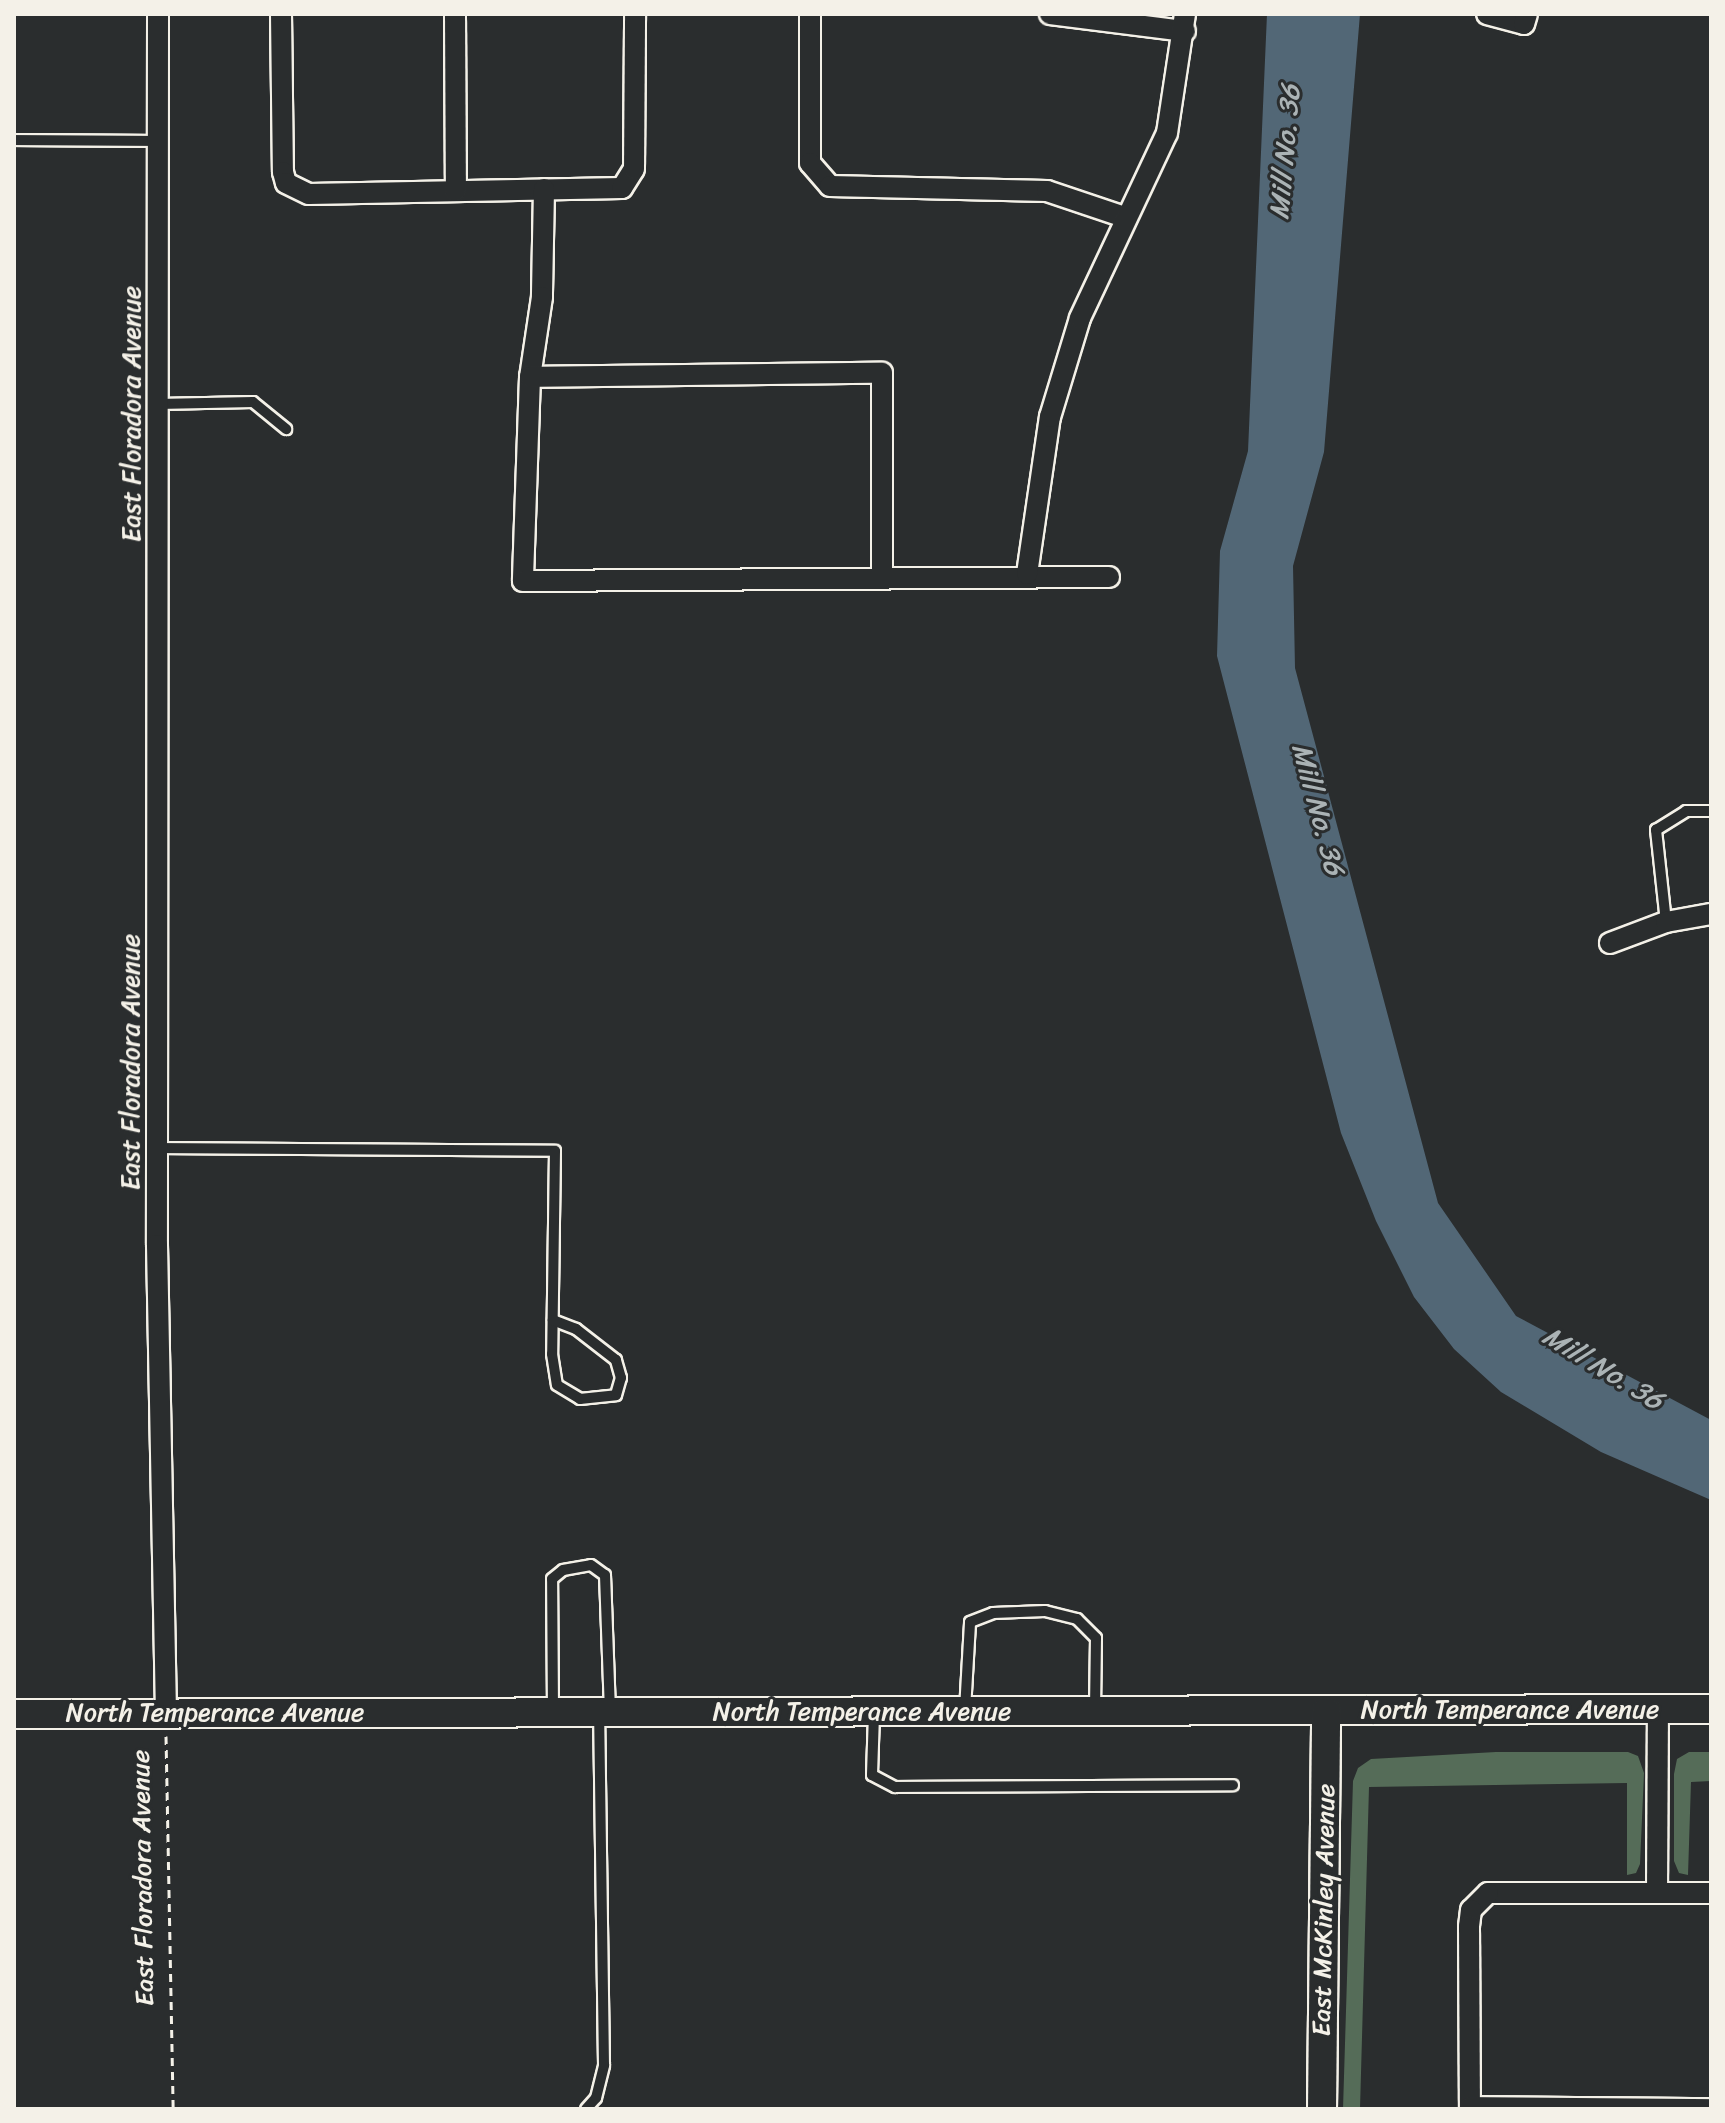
<!DOCTYPE html>
<style>
body{margin:0}
#map{position:relative;width:1725px;height:2123px;overflow:hidden;background:#2a2d2e;font-family:Sriracha,sans-serif}
div>[style]{position:absolute}
.green>*{inset:0;background:#556c58}
.water>*{inset:0;background:#526776}
.path>*{height:3px;margin-top:-1.5px;transform-origin:0;background:repeating-linear-gradient(90deg,#f4f1e8 0 8px,transparent 0 14px)}
.roads{filter:drop-shadow(2px 0 #f4f1e8) drop-shadow(-2px 0 #f4f1e8) drop-shadow(0 2px #f4f1e8) drop-shadow(0 -2px #f4f1e8)}
.lane>*{height:10px;margin:-5px;padding:0 5px;transform-origin:5px;border-radius:5px;background:#2a2d2e}
.street>*{height:20px;margin:-10px;padding:0 10px;transform-origin:10px;border-radius:10px;background:#2a2d2e}
.secondary>*{height:28px;margin:-14px;padding:0 14px;transform-origin:14px;border-radius:14px;background:#2a2d2e}
span{translate:-50% -50%;white-space:nowrap;text-align:center;line-height:1.15;-webkit-text-stroke:6px #2a2d2e;paint-order:stroke}
.street-label{font-size:26px;color:#f4f1e8}
.water-label{font-size:28px;color:#abb3b5;font-style:italic}
.frame{position:absolute;inset:0;border:16px solid #f4f1e8;pointer-events:none}
</style>
<div id="map">
<div class="green">
<i style="clip-path:polygon(1496px 1752px,1628px 1752px,1638px 1756px,1644px 1773px,1640px 1864px,1636px 1873px,1627px 1875px,1627px 1783px,1369px 1787px,1360px 2109px,1343px 2109px,1353px 1781px,1358px 1768px,1371px 1759px)"></i>
<i style="clip-path:polygon(1689px 1752px,1711px 1752px,1711px 1781px,1691px 1782px,1688px 1875px,1679px 1873px,1674px 1861px,1674px 1774px,1677px 1759px)"></i>
</div>
<div class="water">
<i style="clip-path:polygon(1267px 14px,1360px 14px,1324px 452px,1293px 566px,1295px 668px,1438px 1203px,1516px 1316px,1711px 1420px,1711px 1500px,1601px 1452px,1501px 1392px,1454px 1349px,1414px 1297px,1376px 1221px,1341px 1133px,1217px 656px,1220px 551px,1248px 451px)"></i>
</div>
<div class="path">
<i style="left:166px;top:1736px;width:373px;rotate:88.9deg"></i>
</div>
<div class="roads">
<div class="lane">
<i style="left:14px;top:140px;width:144px;rotate:0.4deg"></i>
<i style="left:158px;top:404px;width:95px;rotate:-1.2deg"></i>
<i style="left:253px;top:402px;width:43px;rotate:39.3deg"></i>
<i style="left:1666px;top:922px;width:93px;rotate:-96.2deg"></i>
<i style="left:1656px;top:830px;width:36px;rotate:-32deg"></i>
<i style="left:1686px;top:811px;width:25px"></i>
<i style="left:158px;top:1148px;width:397px;rotate:0.4deg"></i>
<i style="left:555px;top:1151px;width:203px;rotate:90.8deg"></i>
<i style="left:552px;top:1354px;width:31px;rotate:81deg"></i>
<i style="left:557px;top:1385px;width:27px;rotate:31deg"></i>
<i style="left:580px;top:1399px;width:36px;rotate:-6deg"></i>
<i style="left:616px;top:1395px;width:18px;rotate:-74deg"></i>
<i style="left:621px;top:1378px;width:19px;rotate:-106deg"></i>
<i style="left:616px;top:1360px;width:51px;rotate:-142.2deg"></i>
<i style="left:576px;top:1329px;width:25px;rotate:-159deg"></i>
<i style="left:553px;top:1710px;width:131px;rotate:-90.4deg"></i>
<i style="left:552px;top:1579px;width:14px;rotate:-39deg"></i>
<i style="left:563px;top:1570px;width:28px;rotate:-10deg"></i>
<i style="left:591px;top:1565px;width:17px;rotate:36deg"></i>
<i style="left:605px;top:1575px;width:137px;rotate:87.9deg"></i>
<i style="left:965px;top:1710px;width:88px;rotate:-86.7deg"></i>
<i style="left:970px;top:1622px;width:25px;rotate:-21deg"></i>
<i style="left:993px;top:1613px;width:52px;rotate:-2.2deg"></i>
<i style="left:1045px;top:1611px;width:33px;rotate:14deg"></i>
<i style="left:1077px;top:1619px;width:27px;rotate:45deg"></i>
<i style="left:1096px;top:1638px;width:69px;rotate:90.8deg"></i>
<i style="left:874px;top:1714px;width:61px;rotate:91.9deg"></i>
<i style="left:872px;top:1775px;width:26px;rotate:28deg"></i>
<i style="left:895px;top:1787px;width:338px;rotate:-0.3deg"></i>
<i style="left:586px;top:2109px;width:15px;rotate:-48deg"></i>
<i style="left:596px;top:2098px;width:34px;rotate:-76deg"></i>
<i style="left:604px;top:2065px;width:349px;rotate:-90.8deg"></i>
</div>
<div class="street">
<i style="left:158px;top:14px;width:1231px;rotate:90.05deg"></i>
<i style="left:157px;top:1245px;width:468px;rotate:88.9deg"></i>
<i style="left:281px;top:14px;width:158px;rotate:89.3deg"></i>
<i style="left:283px;top:172px;width:11px;rotate:75deg"></i>
<i style="left:286px;top:183px;width:25px;rotate:26deg"></i>
<i style="left:309px;top:194px;width:313px;rotate:-1.1deg"></i>
<i style="left:622px;top:188px;width:22px;rotate:-58deg"></i>
<i style="left:634px;top:169px;width:155px;rotate:-89.6deg"></i>
<i style="left:455px;top:14px;width:177px;rotate:89.7deg"></i>
<i style="left:810px;top:14px;width:149px;rotate:90deg"></i>
<i style="left:810px;top:163px;width:30px;rotate:49deg"></i>
<i style="left:830px;top:186px;width:217px;rotate:1.3deg"></i>
<i style="left:1047px;top:191px;width:84px;rotate:18.6deg"></i>
<i style="left:1050px;top:14px;width:136px;rotate:7.2deg"></i>
<i style="left:1487px;top:14px;width:38px;rotate:15deg"></i>
<i style="left:1524px;top:24px;width:10px;rotate:-73deg"></i>
<i style="left:544px;top:189px;width:108px;rotate:91.1deg"></i>
<i style="left:542px;top:297px;width:81px;rotate:98.5deg"></i>
<i style="left:530px;top:377px;width:204px;rotate:92deg"></i>
<i style="left:523px;top:581px;width:586px;rotate:-0.39deg"></i>
<i style="left:530px;top:377px;width:352px;rotate:-0.7deg"></i>
<i style="left:882px;top:373px;width:204px;rotate:90deg"></i>
<i style="left:1027px;top:574px;width:159px;rotate:-81.7deg"></i>
<i style="left:1050px;top:417px;width:103px;rotate:-73.1deg"></i>
<i style="left:1080px;top:318px;width:204px;rotate:-64.8deg"></i>
<i style="left:1167px;top:133px;width:120px;rotate:-81.4deg"></i>
<i style="left:1610px;top:943px;width:60px;rotate:-20.6deg"></i>
<i style="left:1666px;top:922px;width:46px;rotate:-10.1deg"></i>
<i style="left:1657px;top:1893px;width:184px;rotate:-89.7deg"></i>
<i style="left:1711px;top:1893px;width:223px;rotate:180deg"></i>
<i style="left:1488px;top:1893px;width:24px;rotate:135deg"></i>
<i style="left:1471px;top:1910px;width:16px;rotate:97deg"></i>
<i style="left:1469px;top:1926px;width:181px;rotate:89.7deg"></i>
<i style="left:1470px;top:2107px;width:241px;rotate:0.5deg"></i>
</div>
<div class="secondary">
<i style="left:14px;top:1714px;width:1697px;rotate:-0.17deg"></i>
<i style="left:1322px;top:2109px;width:398px;rotate:-89.4deg"></i>
</div>
</div>
<div class="street-label">
<span style="left:132px;top:414px;rotate:-90deg">East Floradora Avenue</span>
<span style="left:131px;top:1062px;rotate:-90deg">East Floradora Avenue</span>
<span style="left:1510px;top:1710px">North Temperance Avenue</span>
<span style="left:862px;top:1712px">North Temperance Avenue</span>
<span style="left:215px;top:1713px">North Temperance Avenue</span>
<span style="left:143px;top:1878px;rotate:-91deg">East Floradora Avenue</span>
<span style="left:1324px;top:1910px;rotate:-89deg">East McKinley Avenue</span>
</div>
<div class="water-label">
<span style="left:1285px;top:152px;rotate:-85deg">Mill No. 36</span>
<span style="left:1318px;top:809px;rotate:75deg">Mill No. 36</span>
<span style="left:1603px;top:1368px;rotate:31deg">Mill No. 36</span>
</div>
<div class="frame"></div>
</div>
